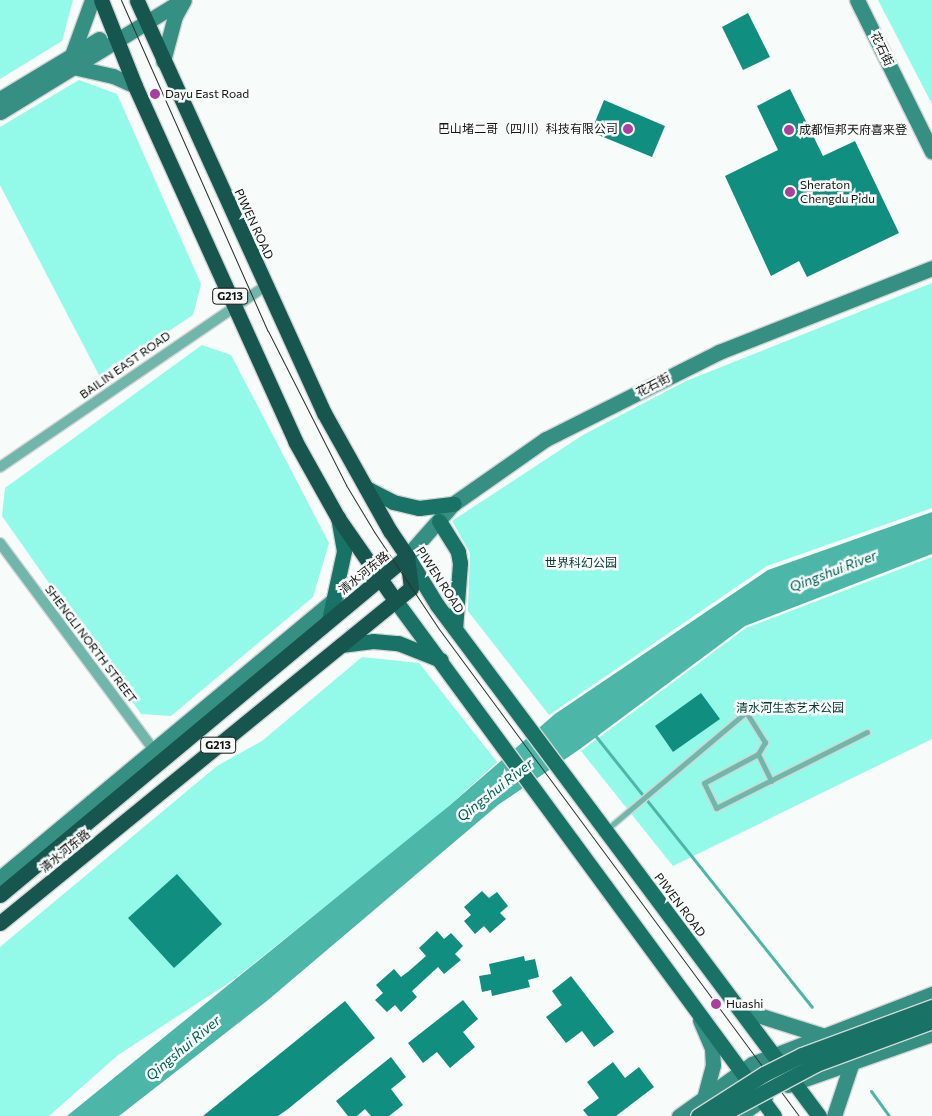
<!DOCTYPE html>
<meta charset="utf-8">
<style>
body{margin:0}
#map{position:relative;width:932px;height:1116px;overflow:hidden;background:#f7fbfa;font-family:Commissioner,"Noto Sans SC",sans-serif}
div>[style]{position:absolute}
.green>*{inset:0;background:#93f9e8}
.water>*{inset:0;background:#4cb7a8}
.stream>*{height:3px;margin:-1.5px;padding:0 1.5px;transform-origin:1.5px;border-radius:1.5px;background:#4cb7a8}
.building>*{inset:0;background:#108e80}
.roads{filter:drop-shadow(1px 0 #d3d6d5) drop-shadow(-1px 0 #d3d6d5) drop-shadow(0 1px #d3d6d5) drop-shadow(0 -1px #d3d6d5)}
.lane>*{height:5px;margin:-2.5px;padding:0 2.5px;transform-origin:2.5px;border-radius:2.5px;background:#71b6aa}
.street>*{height:10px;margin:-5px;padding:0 5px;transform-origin:5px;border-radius:5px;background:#71b6aa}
.secondary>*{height:15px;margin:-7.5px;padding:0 7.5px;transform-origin:7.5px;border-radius:7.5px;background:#359083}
.primary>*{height:15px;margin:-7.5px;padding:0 7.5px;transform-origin:7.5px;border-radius:7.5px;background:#187266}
.highway>*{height:15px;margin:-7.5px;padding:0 7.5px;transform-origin:7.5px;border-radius:7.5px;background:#16564e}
.tram>*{height:1px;margin:-0.5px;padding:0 0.5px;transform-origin:0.5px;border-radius:0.5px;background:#2e302f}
.bridges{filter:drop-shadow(1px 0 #d3d6d5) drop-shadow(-1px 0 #d3d6d5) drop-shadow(0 1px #d3d6d5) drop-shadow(0 -1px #d3d6d5)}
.primary-bridge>*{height:15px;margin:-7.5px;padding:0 7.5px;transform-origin:7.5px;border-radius:7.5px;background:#187266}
.dots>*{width:14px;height:14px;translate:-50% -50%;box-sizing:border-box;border:2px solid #f7fbfa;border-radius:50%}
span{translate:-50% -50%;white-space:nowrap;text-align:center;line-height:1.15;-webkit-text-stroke:5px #f7fbfa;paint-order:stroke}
.shield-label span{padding:1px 4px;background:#f7fbfa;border:1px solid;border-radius:4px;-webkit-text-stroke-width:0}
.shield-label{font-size:11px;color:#141515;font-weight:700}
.street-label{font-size:12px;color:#141515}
.poi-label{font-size:12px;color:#141515}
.left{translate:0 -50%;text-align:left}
.right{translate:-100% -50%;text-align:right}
.park-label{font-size:12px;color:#043831}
.water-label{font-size:14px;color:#016156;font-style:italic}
</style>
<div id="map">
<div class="green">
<i style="clip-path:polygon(0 0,73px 0,62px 41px,0 79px)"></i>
<i style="clip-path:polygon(878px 0,932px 0,932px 104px)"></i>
<i style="clip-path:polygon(79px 80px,117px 94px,201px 284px,193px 315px,100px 377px,0 185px,0 127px)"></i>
<i style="clip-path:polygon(932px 283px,932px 508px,767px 566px,549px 715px,468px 611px,470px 553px,452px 521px,583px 435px,686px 381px)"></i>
<i style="clip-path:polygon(202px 345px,231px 355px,329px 543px,313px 597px,171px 716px,141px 714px,2px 516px,5px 488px)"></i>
<i style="clip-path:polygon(932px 557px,932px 739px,673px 866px,581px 751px,746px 628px)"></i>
<i style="clip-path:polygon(362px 657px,419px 663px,497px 762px,437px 817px,233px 980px,118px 1055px,49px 1116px,0 1116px,0 947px,217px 766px,262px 741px)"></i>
</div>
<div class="water">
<i style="clip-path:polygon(932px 512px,932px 554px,745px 626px,580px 749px,498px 805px,268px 1000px,119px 1116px,67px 1116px,449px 806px,555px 714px,768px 570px)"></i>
</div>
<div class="stream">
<i style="left:594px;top:734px;width:349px;rotate:51.4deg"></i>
<i style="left:871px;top:1091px;width:31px;rotate:54deg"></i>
</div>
<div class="building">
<i style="clip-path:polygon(748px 13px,770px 57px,743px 70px,722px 27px)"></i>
<i style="clip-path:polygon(790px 89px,823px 156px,855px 141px,899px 233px,807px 277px,799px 261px,771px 276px,725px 176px,778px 150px,757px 106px)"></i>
<i style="clip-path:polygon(604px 100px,665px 126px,652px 157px,591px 132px)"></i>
<i style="clip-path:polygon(701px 693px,720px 719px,673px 752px,655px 726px)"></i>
<i style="clip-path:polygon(177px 874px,222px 924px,174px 968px,128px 918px)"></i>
<i style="clip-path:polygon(482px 891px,489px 898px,497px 892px,508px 906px,500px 913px,506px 919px,490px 933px,484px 926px,475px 934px,464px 921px,471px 915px,464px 907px)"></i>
<i style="clip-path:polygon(437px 931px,444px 939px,451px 933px,463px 946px,455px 954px,461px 960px,444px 974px,438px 967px,412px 991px,417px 997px,401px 1012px,395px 1005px,387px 1012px,375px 1000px,383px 993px,376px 985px,394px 969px,401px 977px,409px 971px,426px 956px,419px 948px)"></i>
<i style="clip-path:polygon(524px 956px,525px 961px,535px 959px,539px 977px,528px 980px,530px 987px,492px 996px,491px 990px,482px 992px,479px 976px,491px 974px,489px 964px)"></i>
<i style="clip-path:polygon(571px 976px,614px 1032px,594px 1047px,582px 1031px,566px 1043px,546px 1017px,562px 1005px,552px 991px)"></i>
<i style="clip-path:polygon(463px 1000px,478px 1019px,463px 1032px,475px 1047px,450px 1068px,437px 1052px,423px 1063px,408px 1043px)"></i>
<i style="clip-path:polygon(345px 1001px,375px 1038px,288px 1109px,278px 1116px,203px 1116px)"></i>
<i style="clip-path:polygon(391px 1057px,406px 1077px,391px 1089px,403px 1105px,389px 1116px,371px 1116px,365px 1109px,357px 1116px,348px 1116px,336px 1101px)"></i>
<i style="clip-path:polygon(613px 1062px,625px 1078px,639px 1067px,654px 1087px,616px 1116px,588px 1116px,583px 1110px,599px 1098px,587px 1082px)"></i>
</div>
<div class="roads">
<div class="lane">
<i style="left:758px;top:754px;width:30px;rotate:64deg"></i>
<i style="left:606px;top:830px;width:183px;rotate:-40.1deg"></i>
<i style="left:746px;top:712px;width:36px;rotate:58deg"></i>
<i style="left:765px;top:742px;width:14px;rotate:120deg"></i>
<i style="left:758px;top:754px;width:61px;rotate:151.8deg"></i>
<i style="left:704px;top:783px;width:28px;rotate:64deg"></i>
<i style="left:716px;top:808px;width:169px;rotate:-26.7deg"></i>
</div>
<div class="street">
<i style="left:0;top:467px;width:321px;rotate:-34.3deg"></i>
<i style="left:0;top:543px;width:262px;rotate:53.4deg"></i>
</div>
<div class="secondary">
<i style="left:857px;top:0;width:169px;rotate:63.7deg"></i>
<i style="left:72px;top:55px;width:59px;rotate:-70deg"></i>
<i style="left:163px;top:61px;width:47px;rotate:-75.1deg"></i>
<i style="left:175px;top:16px;width:18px;rotate:-61deg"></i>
<i style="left:73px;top:67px;width:41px;rotate:12.7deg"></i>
<i style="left:113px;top:76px;width:24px;rotate:24deg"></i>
<i style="left:0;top:99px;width:116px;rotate:-31.2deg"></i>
<i style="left:0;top:112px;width:215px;rotate:-31.5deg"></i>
<i style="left:407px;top:556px;width:69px;rotate:-48.5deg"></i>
<i style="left:453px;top:504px;width:113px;rotate:-35deg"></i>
<i style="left:546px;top:439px;width:194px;rotate:-26.7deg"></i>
<i style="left:719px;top:352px;width:229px;rotate:-21.5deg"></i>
<i style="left:0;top:878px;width:437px;rotate:-39.8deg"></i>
<i style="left:739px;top:1009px;width:86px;rotate:17.6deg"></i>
<i style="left:700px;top:1020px;width:30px;rotate:67deg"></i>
<i style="left:712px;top:1048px;width:17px;rotate:87deg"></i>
<i style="left:713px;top:1065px;width:34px;rotate:105deg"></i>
<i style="left:788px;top:1085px;width:153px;rotate:-19.5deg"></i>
<i style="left:679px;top:1116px;width:90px;rotate:-35.5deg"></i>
<i style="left:752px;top:1064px;width:193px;rotate:-21.3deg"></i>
<i style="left:738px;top:1116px;width:33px;rotate:-35deg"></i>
<i style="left:834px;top:1116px;width:57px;rotate:-71.6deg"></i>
</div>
<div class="primary">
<i style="left:366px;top:488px;width:30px;rotate:27deg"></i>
<i style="left:393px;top:502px;width:27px;rotate:13deg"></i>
<i style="left:419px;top:508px;width:35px;rotate:-7deg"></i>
<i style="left:439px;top:521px;width:36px;rotate:58deg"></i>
<i style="left:458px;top:552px;width:11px;rotate:80deg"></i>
<i style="left:460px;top:563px;width:66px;rotate:94.3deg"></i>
<i style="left:407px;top:556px;width:57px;rotate:58.5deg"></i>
<i style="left:437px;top:605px;width:638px;rotate:53.22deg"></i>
<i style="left:395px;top:600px;width:640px;rotate:53.7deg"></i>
<i style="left:329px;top:620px;width:71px;rotate:-77.7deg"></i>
<i style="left:344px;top:551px;width:34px;rotate:-100deg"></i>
<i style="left:341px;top:645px;width:32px;rotate:-7deg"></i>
<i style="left:373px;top:641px;width:25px;rotate:5deg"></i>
<i style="left:398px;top:643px;width:46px;rotate:21.6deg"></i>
</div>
<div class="highway">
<i style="left:101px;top:0;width:92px;rotate:68.4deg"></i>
<i style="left:135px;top:86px;width:389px;rotate:65.7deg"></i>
<i style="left:295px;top:441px;width:88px;rotate:60.8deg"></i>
<i style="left:338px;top:518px;width:100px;rotate:55.2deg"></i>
<i style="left:0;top:895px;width:530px;rotate:-39.79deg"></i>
<i style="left:0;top:923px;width:530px;rotate:-39.18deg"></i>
<i style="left:411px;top:588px;width:32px;rotate:-97deg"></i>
<i style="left:407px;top:556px;width:30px;rotate:-124deg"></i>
<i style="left:390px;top:531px;width:135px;rotate:-119.2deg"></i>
<i style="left:324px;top:413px;width:453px;rotate:-114.4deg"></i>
</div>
</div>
<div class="tram">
<i style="left:121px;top:0;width:362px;rotate:66.1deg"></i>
<i style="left:268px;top:331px;width:173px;rotate:63.1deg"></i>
<i style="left:346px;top:485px;width:56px;rotate:58.9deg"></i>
<i style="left:375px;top:533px;width:115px;rotate:56.3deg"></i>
<i style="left:439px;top:629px;width:606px;rotate:53.53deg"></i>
</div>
<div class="bridges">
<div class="primary-bridge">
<i style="left:698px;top:1116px;width:78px;rotate:-32.5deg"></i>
<i style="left:764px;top:1074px;width:42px;rotate:-26.6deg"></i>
<i style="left:802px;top:1055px;width:139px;rotate:-20.3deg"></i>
<i style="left:719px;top:1116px;width:110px;rotate:-28.2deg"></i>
<i style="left:816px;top:1064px;width:124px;rotate:-20.3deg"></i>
</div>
</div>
<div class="dots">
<i style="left:155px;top:94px;background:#ab3f9f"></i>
<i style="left:628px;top:129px;background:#ab3f9f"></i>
<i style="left:789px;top:130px;background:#ab3f9f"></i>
<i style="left:790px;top:192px;background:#ab3f9f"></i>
<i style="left:716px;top:1004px;background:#ab3f9f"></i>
</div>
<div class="shield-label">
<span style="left:230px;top:296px">G213</span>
<span style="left:218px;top:745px">G213</span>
</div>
<div class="street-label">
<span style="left:882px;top:49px;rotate:64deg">花石街</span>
<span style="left:254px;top:224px;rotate:65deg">PIWEN ROAD</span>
<span style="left:125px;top:365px;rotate:-35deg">BAILIN EAST ROAD</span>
<span style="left:653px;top:385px;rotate:-27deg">花石街</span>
<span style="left:364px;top:573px;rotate:-39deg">清水河东路</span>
<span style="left:440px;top:580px;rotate:57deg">PIWEN ROAD</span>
<span style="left:91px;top:644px;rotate:53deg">SHENGLI NORTH STREET</span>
<span style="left:65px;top:851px;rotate:-39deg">清水河东路</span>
<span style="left:680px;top:905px;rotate:53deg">PIWEN ROAD</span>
</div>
<div class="poi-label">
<span class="left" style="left:165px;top:94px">Dayu East Road</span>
<span class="right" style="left:618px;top:129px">巴山堵二哥（四川）科技有限公司</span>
<span class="left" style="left:799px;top:130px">成都恒邦天府喜来登</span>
<span class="left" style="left:800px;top:192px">Sheraton<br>Chengdu Pidu</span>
<span class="left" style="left:726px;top:1004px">Huashi</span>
</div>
<div class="park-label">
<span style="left:581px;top:563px">世界科幻公园</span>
<span style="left:790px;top:708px">清水河生态艺术公园</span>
</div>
<div class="water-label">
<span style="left:833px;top:571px;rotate:-21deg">Qingshui River</span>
<span style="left:495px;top:790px;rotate:-38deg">Qingshui River</span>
<span style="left:183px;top:1048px;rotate:-40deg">Qingshui River</span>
</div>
</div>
